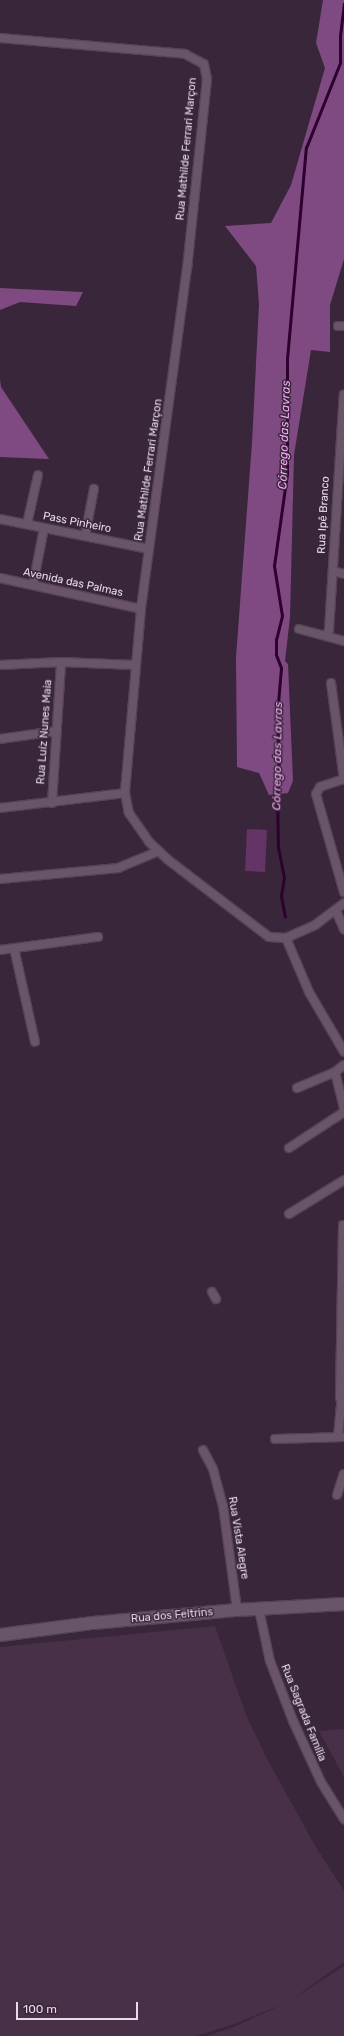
<!DOCTYPE html>
<meta charset="utf-8">
<style>
body{margin:0}
#map{position:relative;width:344px;height:2036px;overflow:hidden;background:#39263a;font-family:Rubik,sans-serif}
div>[style]{position:absolute}
.built>*{inset:0;background:#493049}
.green>*{inset:0;background:#643466}
.forest>*{inset:0;background:#7f4a81}
.stream>*{height:2.5px;margin:-1.25px;padding:0 1.25px;transform-origin:1.25px;border-radius:1.25px;background:#2d0030}
.roads{filter:drop-shadow(1px 0 #544355) drop-shadow(-1px 0 #544355) drop-shadow(0 1px #544355) drop-shadow(0 -1px #544355)}
.street>*{height:8px;margin:-4px;padding:0 4px;transform-origin:4px;border-radius:4px;background:#6a546a}
.secondary>*{height:12px;margin:-6px;padding:0 6px;transform-origin:6px;border-radius:6px;background:#6a546a}
span{translate:-50% -50%;white-space:nowrap;text-align:center;line-height:1.15;-webkit-text-stroke:3px #39263a;paint-order:stroke}
.street-label{font-size:11px;color:#e8dbe8}
.water-label{font-size:12px;color:#f8acfa;font-style:italic}
.scale{position:absolute;left:16px;top:2002px;width:122px;height:18px;box-sizing:border-box;border:2px solid #e8dbe8;border-top:0;padding-left:5px;font-size:12px;line-height:14px;white-space:nowrap;color:#e8dbe8;-webkit-text-stroke:3px #39263a;paint-order:stroke}
</style>
<div id="map">
<div class="built">
<i style="clip-path:polygon(215px 1626px,246px 1715px,266px 1757px,314px 1844px,344px 1891px,344px 1962px,288px 2002px,344px 1966px,344px 2036px,207px 2036px,234px 2027px,286px 2003px,234px 2024px,196px 2036px,0 2036px,0 1647px)"></i>
<i style="clip-path:polygon(344px 1729px,344px 1777px,319px 1731px)"></i>
</div>
<div class="green">
<i style="clip-path:polygon(247px 829px,267px 830px,265px 872px,245px 871px)"></i>
</div>
<div class="forest">
<i style="clip-path:polygon(323px 0,344px 0,344px 259px,330px 305px,330px 352px,311px 350px,294px 455px,290px 617px,285px 661px,288px 664px,293px 781px,288px 793px,269px 795px,259px 773px,237px 767px,236px 657px,252px 443px,259px 304px,256px 266px,225px 226px,271px 223px,291px 185px,325px 68px,316px 43px)"></i>
<i style="clip-path:polygon(0 288px,83px 292px,76px 306px,20px 302px,0 310px)"></i>
<i style="clip-path:polygon(0 379px,1px 387px,49px 459px,0 457px)"></i>
</div>
<div class="stream">
<i style="left:285px;top:917px;width:21px;rotate:-101deg"></i>
<i style="left:281px;top:896px;width:18px;rotate:-81deg"></i>
<i style="left:284px;top:878px;width:31px;rotate:-101deg"></i>
<i style="left:278px;top:848px;width:50px;rotate:-91.1deg"></i>
<i style="left:277px;top:798px;width:21px;rotate:-85deg"></i>
<i style="left:279px;top:777px;width:62px;rotate:-91.8deg"></i>
<i style="left:277px;top:715px;width:47px;rotate:-85.1deg"></i>
<i style="left:281px;top:668px;width:14px;rotate:-111deg"></i>
<i style="left:276px;top:655px;width:15px;rotate:-90deg"></i>
<i style="left:276px;top:640px;width:25px;rotate:-76deg"></i>
<i style="left:282px;top:616px;width:51px;rotate:-99.1deg"></i>
<i style="left:274px;top:566px;width:93px;rotate:-82deg"></i>
<i style="left:287px;top:474px;width:115px;rotate:-90deg"></i>
<i style="left:287px;top:359px;width:212px;rotate:-84.9deg"></i>
<i style="left:306px;top:148px;width:92px;rotate:-68.2deg"></i>
<i style="left:340px;top:63px;width:27px;rotate:-90deg"></i>
<i style="left:340px;top:36px;width:32px;rotate:-83deg"></i>
</div>
<div class="roads">
<div class="street">
<i style="left:0;top:38px;width:186px;rotate:4.9deg"></i>
<i style="left:185px;top:54px;width:21px;rotate:28deg"></i>
<i style="left:204px;top:64px;width:15px;rotate:79deg"></i>
<i style="left:207px;top:79px;width:190px;rotate:96deg"></i>
<i style="left:187px;top:268px;width:344px;rotate:97.7deg"></i>
<i style="left:141px;top:609px;width:185px;rotate:95deg"></i>
<i style="left:125px;top:793px;width:20px;rotate:79deg"></i>
<i style="left:129px;top:813px;width:35px;rotate:55deg"></i>
<i style="left:149px;top:842px;width:25px;rotate:43deg"></i>
<i style="left:167px;top:859px;width:128px;rotate:37.4deg"></i>
<i style="left:269px;top:937px;width:17px;rotate:3deg"></i>
<i style="left:286px;top:938px;width:32px;rotate:-24deg"></i>
<i style="left:315px;top:925px;width:36px;rotate:-37deg"></i>
<i style="left:338px;top:326px;width:6px"></i>
<i style="left:0;top:519px;width:152px;rotate:11.4deg"></i>
<i style="left:27px;top:524px;width:50px;rotate:-77.3deg"></i>
<i style="left:85px;top:536px;width:48px;rotate:-79.2deg"></i>
<i style="left:333px;top:571px;width:11px;rotate:15deg"></i>
<i style="left:0;top:578px;width:144px;rotate:12.4deg"></i>
<i style="left:33px;top:585px;width:58px;rotate:-79.1deg"></i>
<i style="left:299px;top:629px;width:47px;rotate:14.9deg"></i>
<i style="left:326px;top:636px;width:7px;rotate:-63deg"></i>
<i style="left:329px;top:630px;width:236px;rotate:-86.4deg"></i>
<i style="left:0;top:665px;width:61px;rotate:-2.8deg"></i>
<i style="left:61px;top:662px;width:74px;rotate:2.3deg"></i>
<i style="left:331px;top:683px;width:97px;rotate:82.3deg"></i>
<i style="left:0;top:739px;width:57px;rotate:-8.1deg"></i>
<i style="left:344px;top:779px;width:25px;rotate:162deg"></i>
<i style="left:320px;top:787px;width:8px;rotate:120deg"></i>
<i style="left:316px;top:794px;width:102px;rotate:74.1deg"></i>
<i style="left:52px;top:803px;width:141px;rotate:-86.3deg"></i>
<i style="left:0;top:808px;width:126px;rotate:-6.8deg"></i>
<i style="left:0;top:879px;width:119px;rotate:-5.3deg"></i>
<i style="left:118px;top:868px;width:44px;rotate:-22.5deg"></i>
<i style="left:336px;top:911px;width:20px;rotate:66deg"></i>
<i style="left:286px;top:938px;width:59px;rotate:66.9deg"></i>
<i style="left:309px;top:992px;width:69px;rotate:59.7deg"></i>
<i style="left:14px;top:948px;width:96px;rotate:77.4deg"></i>
<i style="left:0;top:950px;width:99px;rotate:-7.6deg"></i>
<i style="left:335px;top:1072px;width:37px;rotate:76deg"></i>
<i style="left:297px;top:1088px;width:41px;rotate:-22.8deg"></i>
<i style="left:335px;top:1072px;width:11px;rotate:-38deg"></i>
<i style="left:289px;top:1148px;width:66px;rotate:-33.2deg"></i>
<i style="left:289px;top:1214px;width:65px;rotate:-31.7deg"></i>
<i style="left:212px;top:1292px;width:8px;rotate:60deg"></i>
<i style="left:340px;top:1398px;width:173px;rotate:-89deg"></i>
<i style="left:338px;top:1437px;width:43px;rotate:-84.7deg"></i>
<i style="left:275px;top:1439px;width:69px;rotate:-1.7deg"></i>
<i style="left:203px;top:1450px;width:21px;rotate:62deg"></i>
<i style="left:213px;top:1469px;width:38px;rotate:75deg"></i>
<i style="left:223px;top:1506px;width:105px;rotate:82.3deg"></i>
<i style="left:337px;top:1495px;width:22px;rotate:-72deg"></i>
<i style="left:259px;top:1609px;width:53px;rotate:78.1deg"></i>
<i style="left:270px;top:1661px;width:64px;rotate:69deg"></i>
<i style="left:293px;top:1721px;width:67px;rotate:65.3deg"></i>
<i style="left:321px;top:1782px;width:44px;rotate:58.1deg"></i>
</div>
<div class="secondary">
<i style="left:0;top:1635px;width:94px;rotate:-7.4deg"></i>
<i style="left:93px;top:1623px;width:145px;rotate:-5.2deg"></i>
<i style="left:237px;top:1610px;width:107px;rotate:-3.2deg"></i>
</div>
</div>
<div class="street-label">
<span style="left:187px;top:149px;rotate:-85deg">Rua Mathilde Ferrari Marçon</span>
<span style="left:149px;top:470px;rotate:-82deg">Rua Mathilde Ferrari Marçon</span>
<span style="left:324px;top:515px;rotate:-87deg">Rua Ipê Branco</span>
<span style="left:77px;top:523px;rotate:11deg">Pass Pinheiro</span>
<span style="left:73px;top:583px;rotate:12deg">Avenida das Palmas</span>
<span style="left:45px;top:732px;rotate:-86deg">Rua Luíz Nunes Maia</span>
<span style="left:238px;top:1538px;rotate:81deg">Rua Vista Alegre</span>
<span style="left:172px;top:1616px;rotate:-5deg">Rua dos Feltrins</span>
<span style="left:303px;top:1713px;rotate:68deg">Rua Sagrada Família</span>
</div>
<div class="water-label">
<span style="left:285px;top:435px;rotate:-88deg">Córrego das Lavras</span>
<span style="left:278px;top:756px;rotate:-89deg">Córrego das Lavras</span>
</div>
<div class="scale">100 m</div>
</div>
